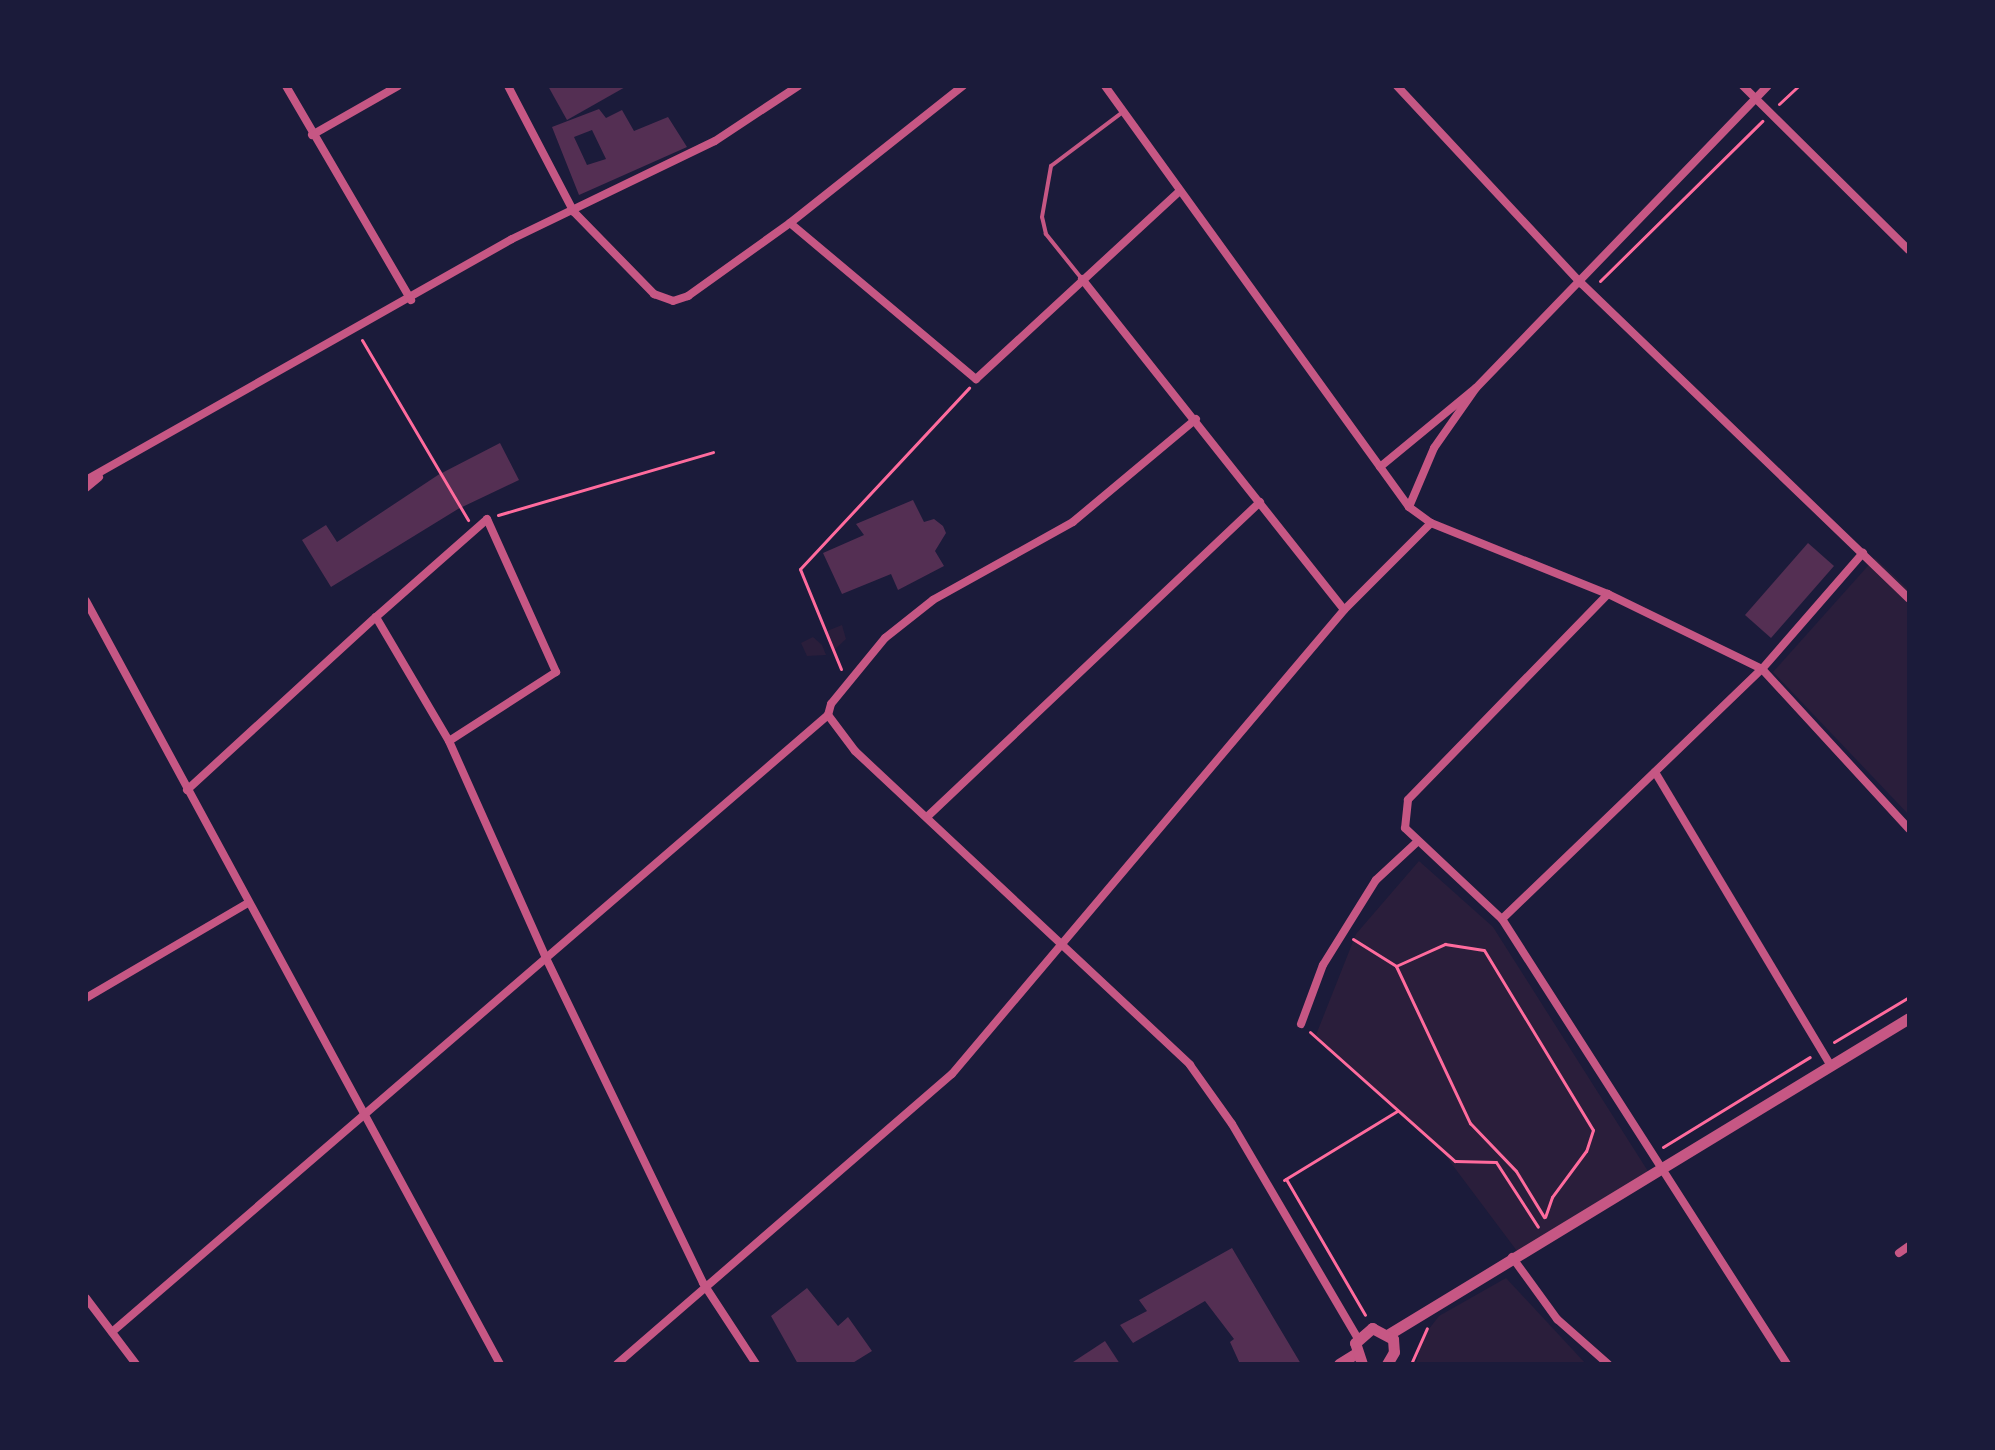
<!DOCTYPE html>
<style>
body{margin:0}
#map{position:relative;width:1995px;height:1450px;overflow:hidden;background:#1b1b3a;font-family:Raleway,sans-serif}
div>[style]{position:absolute}
.green>*{inset:0;background:#2a1e3b}
.building>*{inset:0;background:#542f53}
.path>*{height:3px;margin:-1.5px;padding:0 1.5px;transform-origin:1.5px;border-radius:1.5px;background:#ff6b9d}
.service>*{height:4px;margin:-2px;padding:0 2px;transform-origin:2px;border-radius:2px;background:#c65784}
.minor>*{height:8px;margin:-4px;padding:0 4px;transform-origin:4px;border-radius:4px;background:#c65784}
.tertiary>*{height:11px;margin:-5.5px;padding:0 5.5px;transform-origin:5.5px;border-radius:5.5px;background:#c65784}
span{translate:-50% -50%;white-space:nowrap;text-align:center;line-height:1.15;-webkit-text-stroke:6px #1b1b3a;paint-order:stroke}
.frame{position:absolute;inset:0;border:88px solid #1b1b3a;pointer-events:none}
</style>
<div id="map">
<div class="green">
<i style="clip-path:polygon(1875px 558px,1909px 590px,1909px 815px,1773px 672px)"></i>
<i style="clip-path:polygon(842px 625px,846px 639px,833px 651px,827px 631px)"></i>
<i style="clip-path:polygon(813px 637px,822px 645px,826px 655px,807px 656px,801px 643px)"></i>
<i style="clip-path:polygon(1419px 861px,1493px 927px,1651px 1176px,1517px 1251px,1445px 1155px,1316px 1035px,1356px 934px)"></i>
<i style="clip-path:polygon(1506px 1278px,1586px 1364px,1416px 1364px,1422px 1338px,1439px 1316px)"></i>
</div>
<div class="building">
<i style="clip-path:polygon(548px 86px,627px 86px,567px 120px)"></i>
<i style="clip-path:polygon(evenodd,599px 109px,606px 118px,622px 110px,634px 131px,668px 117px,687px 147px,579px 195px,552px 127px,599px 109px,592px 130px,606px 159px,587px 165px,574px 137px,592px 130px)"></i>
<i style="clip-path:polygon(500px 443px,519px 480px,458px 509px,331px 587px,302px 540px,326px 525px,337px 542px,438px 475px)"></i>
<i style="clip-path:polygon(913px 500px,924px 522px,934px 519px,943px 526px,946px 533px,935px 551px,944px 566px,898px 590px,891px 574px,842px 594px,823px 553px,864px 535px,856px 524px)"></i>
<i style="clip-path:polygon(1808px 543px,1834px 566px,1771px 638px,1745px 615px)"></i>
<i style="clip-path:polygon(1232px 1248px,1301px 1364px,1240px 1364px,1230px 1342px,1234px 1339px,1205px 1301px,1133px 1343px,1120px 1325px,1147px 1311px,1139px 1300px)"></i>
<i style="clip-path:polygon(807px 1288px,838px 1326px,848px 1317px,872px 1351px,851px 1364px,798px 1364px,771px 1316px)"></i>
<i style="clip-path:polygon(1105px 1341px,1120px 1364px,1070px 1364px)"></i>
</div>
<div class="path">
<i style="left:1779px;top:104px;width:26px;rotate:-43deg"></i>
<i style="left:1600px;top:281px;width:228px;rotate:-44.6deg"></i>
<i style="left:362px;top:340px;width:209px;rotate:59.5deg"></i>
<i style="left:498px;top:515px;width:224px;rotate:-16.3deg"></i>
<i style="left:841px;top:669px;width:108px;rotate:-112.3deg"></i>
<i style="left:800px;top:569px;width:248px;rotate:-47deg"></i>
<i style="left:1353px;top:939px;width:51px;rotate:32.1deg"></i>
<i style="left:1396px;top:966px;width:174px;rotate:64.8deg"></i>
<i style="left:1470px;top:1123px;width:66px;rotate:46.2deg"></i>
<i style="left:1516px;top:1171px;width:54px;rotate:58.7deg"></i>
<i style="left:1396px;top:966px;width:54px;rotate:-24.2deg"></i>
<i style="left:1445px;top:944px;width:39px;rotate:9deg"></i>
<i style="left:1484px;top:950px;width:210px;rotate:58.8deg"></i>
<i style="left:1593px;top:1130px;width:22px;rotate:108deg"></i>
<i style="left:1586px;top:1151px;width:57px;rotate:126.5deg"></i>
<i style="left:1552px;top:1197px;width:21px;rotate:109deg"></i>
<i style="left:1310px;top:1032px;width:194px;rotate:41.7deg"></i>
<i style="left:1455px;top:1161px;width:41px;rotate:1.4deg"></i>
<i style="left:1496px;top:1162px;width:77px;rotate:57.1deg"></i>
<i style="left:1834px;top:1042px;width:87px;rotate:-31deg"></i>
<i style="left:1663px;top:1147px;width:172px;rotate:-31.5deg"></i>
<i style="left:1286px;top:1179px;width:157px;rotate:59.8deg"></i>
<i style="left:1284px;top:1180px;width:132px;rotate:-31.4deg"></i>
<i style="left:1411px;top:1364px;width:39px;rotate:-66deg"></i>
</div>
<div class="service">
<i style="left:1082px;top:279px;width:58px;rotate:-128.7deg"></i>
<i style="left:1046px;top:234px;width:17px;rotate:-103deg"></i>
<i style="left:1042px;top:217px;width:52px;rotate:-80deg"></i>
<i style="left:1051px;top:166px;width:90px;rotate:-36.9deg"></i>
</div>
<div class="minor">
<i style="left:286px;top:86px;width:248px;rotate:59.7deg"></i>
<i style="left:508px;top:86px;width:142px;rotate:62.4deg"></i>
<i style="left:574px;top:212px;width:115px;rotate:45.7deg"></i>
<i style="left:654px;top:294px;width:20px;rotate:20deg"></i>
<i style="left:673px;top:301px;width:16px;rotate:-18deg"></i>
<i style="left:688px;top:296px;width:125px;rotate:-35.6deg"></i>
<i style="left:790px;top:223px;width:221px;rotate:-38.4deg"></i>
<i style="left:1105px;top:86px;width:519px;rotate:54.17deg"></i>
<i style="left:1409px;top:507px;width:27px;rotate:36deg"></i>
<i style="left:1431px;top:523px;width:191px;rotate:21.9deg"></i>
<i style="left:1608px;top:594px;width:171px;rotate:26deg"></i>
<i style="left:1762px;top:669px;width:217px;rotate:47.4deg"></i>
<i style="left:1397px;top:86px;width:270px;rotate:47deg"></i>
<i style="left:1581px;top:283px;width:455px;rotate:43.9deg"></i>
<i style="left:1743px;top:86px;width:233px;rotate:44.7deg"></i>
<i style="left:312px;top:135px;width:99px;rotate:-29.7deg"></i>
<i style="left:790px;top:223px;width:243px;rotate:40deg"></i>
<i style="left:976px;top:379px;width:277px;rotate:-42.7deg"></i>
<i style="left:1082px;top:279px;width:422px;rotate:51.6deg"></i>
<i style="left:1476px;top:388px;width:420px;rotate:-46deg"></i>
<i style="left:1196px;top:419px;width:160px;rotate:140.1deg"></i>
<i style="left:1073px;top:522px;width:160px;rotate:150.9deg"></i>
<i style="left:933px;top:600px;width:61px;rotate:141.6deg"></i>
<i style="left:885px;top:638px;width:85px;rotate:129.3deg"></i>
<i style="left:831px;top:704px;width:11px;rotate:105deg"></i>
<i style="left:828px;top:715px;width:45px;rotate:53.1deg"></i>
<i style="left:855px;top:751px;width:459px;rotate:43.1deg"></i>
<i style="left:1190px;top:1065px;width:72px;rotate:54.6deg"></i>
<i style="left:1232px;top:1124px;width:247px;rotate:59.6deg"></i>
<i style="left:1380px;top:467px;width:124px;rotate:-39.5deg"></i>
<i style="left:1476px;top:388px;width:73px;rotate:125deg"></i>
<i style="left:1434px;top:448px;width:64px;rotate:113deg"></i>
<i style="left:86px;top:480px;width:489px;rotate:-29.5deg"></i>
<i style="left:512px;top:239px;width:225px;rotate:-25.8deg"></i>
<i style="left:715px;top:141px;width:100px;rotate:-33.5deg"></i>
<i style="left:86px;top:488px;width:17px;rotate:-40deg"></i>
<i style="left:1608px;top:594px;width:287px;rotate:134.2deg"></i>
<i style="left:1408px;top:800px;width:28px;rotate:96deg"></i>
<i style="left:1405px;top:828px;width:133px;rotate:43.2deg"></i>
<i style="left:1502px;top:919px;width:528px;rotate:57.36deg"></i>
<i style="left:86px;top:601px;width:868px;rotate:61.52deg"></i>
<i style="left:449px;top:741px;width:235px;rotate:65.9deg"></i>
<i style="left:545px;top:956px;width:363px;rotate:64.2deg"></i>
<i style="left:703px;top:1283px;width:97px;rotate:56.8deg"></i>
<i style="left:1655px;top:772px;width:343px;rotate:59.1deg"></i>
<i style="left:187px;top:790px;width:256px;rotate:-42.5deg"></i>
<i style="left:376px;top:617px;width:148px;rotate:-41.4deg"></i>
<i style="left:487px;top:519px;width:168px;rotate:65.7deg"></i>
<i style="left:556px;top:672px;width:127px;rotate:147.2deg"></i>
<i style="left:449px;top:741px;width:144px;rotate:-120.5deg"></i>
<i style="left:928px;top:816px;width:457px;rotate:-43.4deg"></i>
<i style="left:1502px;top:919px;width:361px;rotate:-43.9deg"></i>
<i style="left:1762px;top:669px;width:154px;rotate:-49deg"></i>
<i style="left:86px;top:998px;width:186px;rotate:-30.4deg"></i>
<i style="left:1301px;top:1024px;width:63px;rotate:-69.6deg"></i>
<i style="left:1323px;top:965px;width:100px;rotate:-58.1deg"></i>
<i style="left:1376px;top:880px;width:57px;rotate:-42.9deg"></i>
<i style="left:1899px;top:1253px;width:12px;rotate:-35deg"></i>
<i style="left:1512px;top:1257px;width:77px;rotate:54deg"></i>
<i style="left:1557px;top:1319px;width:68px;rotate:41.4deg"></i>
<i style="left:86px;top:1298px;width:83px;rotate:52.9deg"></i>
<i style="left:112px;top:1332px;width:945px;rotate:-40.75deg"></i>
<i style="left:617px;top:1364px;width:443px;rotate:-40.9deg"></i>
<i style="left:952px;top:1074px;width:607px;rotate:-49.81deg"></i>
<i style="left:1344px;top:610px;width:123px;rotate:-45deg"></i>
</div>
<div class="tertiary">
<i style="left:1389px;top:1334px;width:608px;rotate:-31.29deg"></i>
<i style="left:1339px;top:1364px;width:19px;rotate:-32deg"></i>
<i style="left:1362px;top:1364px;width:22px;rotate:-108deg"></i>
<i style="left:1355px;top:1343px;width:23px;rotate:-41deg"></i>
<i style="left:1372px;top:1328px;width:24px;rotate:28deg"></i>
<i style="left:1393px;top:1339px;width:13px;rotate:86deg"></i>
<i style="left:1394px;top:1352px;width:14px;rotate:120deg"></i>
</div>
<div class="frame"></div>
</div>
